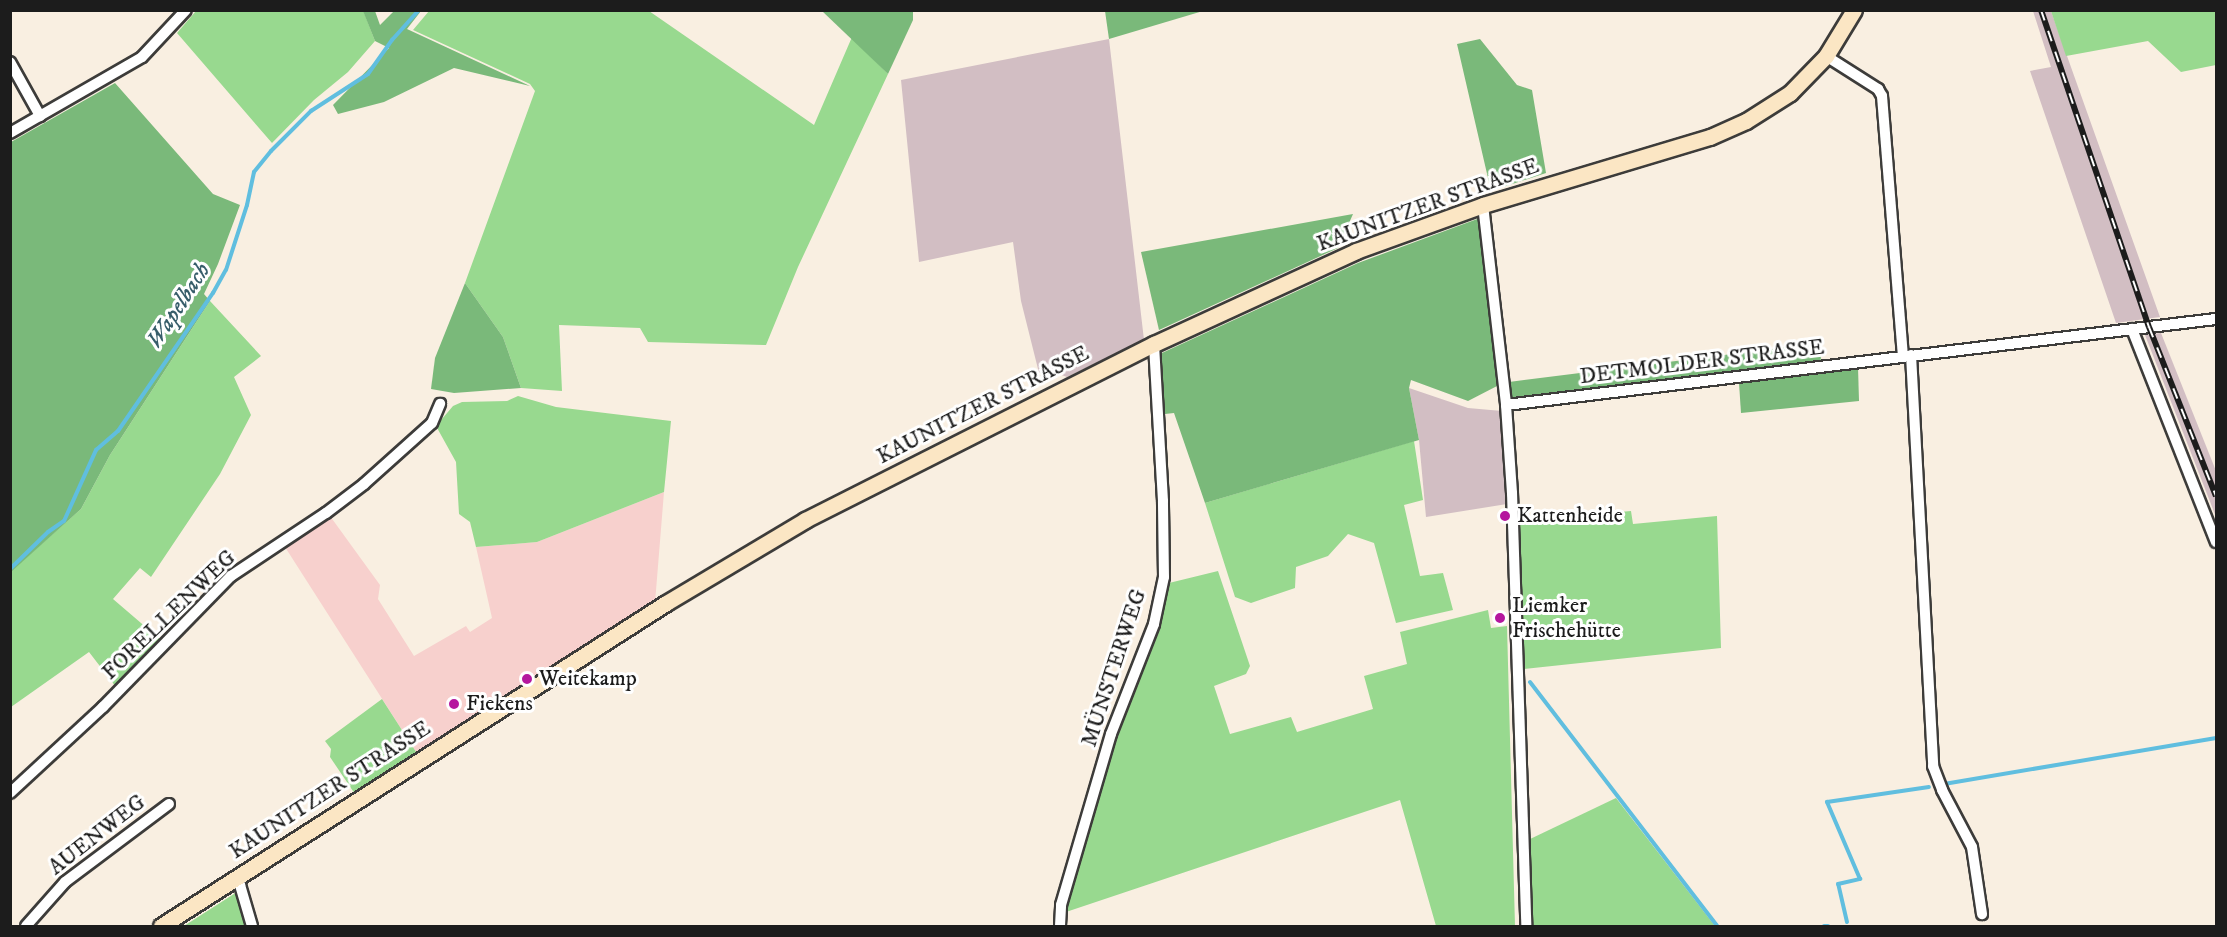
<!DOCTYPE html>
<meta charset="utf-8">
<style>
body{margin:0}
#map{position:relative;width:2227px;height:937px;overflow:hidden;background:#f9efe1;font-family:"IM FELL DW Pica",serif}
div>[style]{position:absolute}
.built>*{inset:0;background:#f7d0cd}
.industrial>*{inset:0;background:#d2bec3}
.green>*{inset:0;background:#98d98f}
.forest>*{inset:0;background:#7ab97a}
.stream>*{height:4px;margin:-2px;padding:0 2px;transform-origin:2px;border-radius:2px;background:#60bedf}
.roads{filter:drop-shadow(2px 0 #3d3c3a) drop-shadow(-2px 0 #3d3c3a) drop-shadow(0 2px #3d3c3a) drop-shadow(0 -2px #3d3c3a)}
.street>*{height:10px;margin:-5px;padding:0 5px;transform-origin:5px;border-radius:5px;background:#fff}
.secondary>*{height:15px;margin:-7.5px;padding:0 7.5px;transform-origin:7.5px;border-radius:7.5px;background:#fbe6c4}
.rail>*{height:6px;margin-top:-3px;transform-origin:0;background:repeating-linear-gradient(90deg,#fff 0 11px,#1c1c1c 0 22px);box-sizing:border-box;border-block:2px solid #1c1c1c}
.dots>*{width:16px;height:16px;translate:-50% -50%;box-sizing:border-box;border:3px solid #fff;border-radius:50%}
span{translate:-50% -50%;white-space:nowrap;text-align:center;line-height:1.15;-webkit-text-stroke:6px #fff;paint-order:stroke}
.street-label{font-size:22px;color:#1c1c1c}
.poi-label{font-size:22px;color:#1c1c1c}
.left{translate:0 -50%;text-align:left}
.water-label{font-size:24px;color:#375d6a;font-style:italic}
.frame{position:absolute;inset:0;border:12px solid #1c1c1c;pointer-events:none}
</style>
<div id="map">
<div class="built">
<i style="clip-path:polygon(664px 492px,655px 603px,418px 755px,285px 547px,330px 516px,380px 585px,378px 599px,414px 656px,466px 626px,470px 632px,492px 618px,476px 547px,537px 542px)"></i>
</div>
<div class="industrial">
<i style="clip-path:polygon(2033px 11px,2051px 11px,2160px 317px,2116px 323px,2030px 71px,2051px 67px)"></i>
<i style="clip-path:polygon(1109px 39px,1144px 340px,1067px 377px,1048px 370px,1039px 373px,1021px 301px,1013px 242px,919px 262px,901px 80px)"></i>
<i style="clip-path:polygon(2161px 333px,2216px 471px,2216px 517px,2145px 335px)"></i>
<i style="clip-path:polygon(1409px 388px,1468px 408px,1502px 411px,1507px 504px,1426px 517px,1419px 440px)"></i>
</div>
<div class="green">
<i style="clip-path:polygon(363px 10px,375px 41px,348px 72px,314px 100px,272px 143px,177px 33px,196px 11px)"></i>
<i style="clip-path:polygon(429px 11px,649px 11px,814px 125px,852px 37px,888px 74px,798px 267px,766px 345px,648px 342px,640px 328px,559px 325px,562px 391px,521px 388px,503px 337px,465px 283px,535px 91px,530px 84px,413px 30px)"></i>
<i style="clip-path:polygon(2051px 11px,2216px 11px,2216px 65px,2181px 72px,2148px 41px,2066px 56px)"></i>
<i style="clip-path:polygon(210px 301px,261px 356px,234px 377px,251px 415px,220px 474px,151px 577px,140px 568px,113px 599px,162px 641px,116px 687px,89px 652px,11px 707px,10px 572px,81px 509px,110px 455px)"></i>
<i style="clip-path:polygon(518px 396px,556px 407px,671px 421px,664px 492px,537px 542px,476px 547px,470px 522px,459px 514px,456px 462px,436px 426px,453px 406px,462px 402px,507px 401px)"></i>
<i style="clip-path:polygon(1414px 441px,1423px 500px,1404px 505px,1420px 576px,1443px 573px,1453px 610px,1396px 623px,1374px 543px,1348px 534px,1328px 556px,1296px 567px,1295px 588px,1251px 603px,1235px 597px,1205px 503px)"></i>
<i style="clip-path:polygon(1631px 511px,1633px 524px,1717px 516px,1721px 648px,1524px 669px,1519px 521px)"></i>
<i style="clip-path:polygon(1218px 571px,1250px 666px,1246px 674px,1214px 686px,1230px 734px,1291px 717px,1297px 732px,1373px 709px,1364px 676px,1407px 664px,1400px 632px,1488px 610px,1491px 628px,1507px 626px,1515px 926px,1436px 926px,1400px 800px,1066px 912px,1115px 735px,1160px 624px,1169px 583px)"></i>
<i style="clip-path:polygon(382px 699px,418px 755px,355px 794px,330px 757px,331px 749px,325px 741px)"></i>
<i style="clip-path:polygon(1616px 798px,1715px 926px,1530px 926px,1528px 840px)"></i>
<i style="clip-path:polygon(237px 892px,247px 926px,184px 926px)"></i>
</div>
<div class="forest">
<i style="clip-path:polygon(363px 11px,375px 11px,380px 25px,394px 11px,421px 11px,407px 29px,530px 86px,454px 68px,384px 102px,338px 114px,333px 105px,389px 48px,375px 41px)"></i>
<i style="clip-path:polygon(822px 11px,913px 11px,913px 20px,888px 74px)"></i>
<i style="clip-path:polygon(1105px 11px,1105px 10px,1203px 11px,1109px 39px)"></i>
<i style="clip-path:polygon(1480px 39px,1517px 85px,1532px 90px,1546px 173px,1491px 191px,1457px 44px)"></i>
<i style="clip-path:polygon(115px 83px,213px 194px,240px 205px,218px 264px,204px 294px,210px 301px,110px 455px,81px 509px,11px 572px,11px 142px)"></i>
<i style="clip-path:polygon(1353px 214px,1338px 248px,1159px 330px,1141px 252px)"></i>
<i style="clip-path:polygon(1480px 218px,1499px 385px,1468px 401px,1411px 380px,1409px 388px,1419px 440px,1205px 503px,1174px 413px,1156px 415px,1151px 358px,1358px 263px)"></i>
<i style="clip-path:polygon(465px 283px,503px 337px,521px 388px,454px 393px,431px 389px,435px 358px)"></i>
<i style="clip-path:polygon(1820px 343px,1821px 362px,1512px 401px,1509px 382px)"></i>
<i style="clip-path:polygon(1858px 367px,1859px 401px,1741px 413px,1739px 383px)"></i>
</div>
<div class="stream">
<i style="left:10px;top:569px;width:53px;rotate:-44.2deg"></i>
<i style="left:48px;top:532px;width:19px;rotate:-35deg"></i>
<i style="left:64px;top:521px;width:78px;rotate:-65.7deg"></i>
<i style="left:96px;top:450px;width:29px;rotate:-41deg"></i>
<i style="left:118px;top:431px;width:168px;rotate:-55.5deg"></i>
<i style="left:213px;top:293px;width:26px;rotate:-61deg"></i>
<i style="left:226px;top:270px;width:68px;rotate:-72.1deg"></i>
<i style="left:247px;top:205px;width:34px;rotate:-78deg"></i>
<i style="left:254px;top:172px;width:27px;rotate:-51deg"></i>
<i style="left:271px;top:151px;width:57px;rotate:-45deg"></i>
<i style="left:311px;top:111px;width:68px;rotate:-33deg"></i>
<i style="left:368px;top:74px;width:42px;rotate:-54.8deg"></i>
<i style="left:392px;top:40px;width:40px;rotate:-48deg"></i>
<i style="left:1530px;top:682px;width:307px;rotate:52.5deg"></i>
<i style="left:1944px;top:784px;width:276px;rotate:-9.6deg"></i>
<i style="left:1847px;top:922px;width:39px;rotate:-103deg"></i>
<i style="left:1838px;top:884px;width:23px;rotate:-13deg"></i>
<i style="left:1860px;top:879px;width:84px;rotate:-113.2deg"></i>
<i style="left:1827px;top:802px;width:103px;rotate:-8.4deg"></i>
<i style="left:1824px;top:926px;width:4px"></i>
</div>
<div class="roads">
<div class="street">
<i style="left:1826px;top:56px;width:62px;rotate:32.4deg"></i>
<i style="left:1878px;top:89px;width:8px;rotate:60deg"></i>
<i style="left:1882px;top:96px;width:261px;rotate:85.4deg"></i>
<i style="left:10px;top:62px;width:62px;rotate:60.9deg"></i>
<i style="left:10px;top:133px;width:152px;rotate:-29.9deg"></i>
<i style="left:142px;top:57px;width:64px;rotate:-46.9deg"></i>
<i style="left:1483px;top:205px;width:201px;rotate:83.4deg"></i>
<i style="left:1506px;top:405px;width:88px;rotate:86.1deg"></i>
<i style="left:1512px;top:493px;width:433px;rotate:88.1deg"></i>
<i style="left:2132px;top:329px;width:229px;rotate:68.5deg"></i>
<i style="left:1911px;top:355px;width:412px;rotate:86.9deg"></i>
<i style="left:1933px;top:766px;width:26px;rotate:69deg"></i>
<i style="left:1942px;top:790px;width:64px;rotate:62.2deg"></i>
<i style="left:1972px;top:847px;width:68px;rotate:81.5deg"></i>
<i style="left:1506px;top:405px;width:715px;rotate:-6.91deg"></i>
<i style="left:10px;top:793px;width:127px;rotate:-42.8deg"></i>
<i style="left:103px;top:707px;width:183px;rotate:-45.7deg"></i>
<i style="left:231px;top:576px;width:114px;rotate:-33.6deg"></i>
<i style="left:326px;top:513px;width:48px;rotate:-37.3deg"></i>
<i style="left:364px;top:484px;width:91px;rotate:-41.9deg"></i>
<i style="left:432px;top:423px;width:21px;rotate:-67deg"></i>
<i style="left:235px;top:878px;width:9px;rotate:54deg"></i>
<i style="left:240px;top:885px;width:43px;rotate:73.7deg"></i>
<i style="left:26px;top:926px;width:59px;rotate:-48.4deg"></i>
<i style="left:65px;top:882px;width:130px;rotate:-36.9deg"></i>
<i style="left:1060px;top:926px;width:21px;rotate:-87deg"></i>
<i style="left:1061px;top:905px;width:178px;rotate:-73.7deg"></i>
<i style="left:1111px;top:734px;width:118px;rotate:-68.6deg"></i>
<i style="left:1154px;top:624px;width:48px;rotate:-78deg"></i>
<i style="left:1164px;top:577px;width:76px;rotate:-90.8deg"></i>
<i style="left:1163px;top:501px;width:157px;rotate:-93.3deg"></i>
</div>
<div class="secondary">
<i style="left:161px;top:926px;width:599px;rotate:-32.6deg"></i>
<i style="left:666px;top:603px;width:162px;rotate:-30.8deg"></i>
<i style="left:805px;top:520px;width:391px;rotate:-26.8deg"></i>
<i style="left:1154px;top:344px;width:222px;rotate:-24.7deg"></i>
<i style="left:1356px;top:251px;width:135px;rotate:-19.9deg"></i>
<i style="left:1483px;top:205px;width:237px;rotate:-16.7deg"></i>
<i style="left:1710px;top:137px;width:39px;rotate:-24deg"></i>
<i style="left:1746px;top:121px;width:52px;rotate:-32.5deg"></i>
<i style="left:1790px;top:93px;width:52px;rotate:-45.8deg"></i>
<i style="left:1826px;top:56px;width:54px;rotate:-58.7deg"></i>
</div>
</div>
<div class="rail">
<i style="left:2041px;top:10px;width:335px;rotate:71.2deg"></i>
<i style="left:2149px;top:327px;width:182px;rotate:68.4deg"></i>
</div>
<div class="dots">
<i style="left:1505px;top:516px;background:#b5179e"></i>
<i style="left:1500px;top:618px;background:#b5179e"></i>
<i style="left:527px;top:679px;background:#b5179e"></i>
<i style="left:454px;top:704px;background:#b5179e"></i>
</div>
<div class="street-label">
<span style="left:1428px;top:205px;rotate:-20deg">KAUNITZER STRASSE</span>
<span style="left:1702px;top:362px;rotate:-7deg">DETMOLDER STRASSE</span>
<span style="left:983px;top:405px;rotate:-27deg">KAUNITZER STRASSE</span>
<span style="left:169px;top:615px;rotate:-44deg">FORELLENWEG</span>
<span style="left:1114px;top:668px;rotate:-72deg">MÜNSTERWEG</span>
<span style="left:330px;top:790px;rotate:-33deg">KAUNITZER STRASSE</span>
<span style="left:97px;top:835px;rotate:-38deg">AUENWEG</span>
</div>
<div class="poi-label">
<span class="left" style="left:1517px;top:516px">Kattenheide</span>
<span class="left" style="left:1512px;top:618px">Liemker<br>Frischehütte</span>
<span class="left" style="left:539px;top:679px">Weitekamp</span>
<span class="left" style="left:466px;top:704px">Fiekens</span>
</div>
<div class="water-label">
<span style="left:179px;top:306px;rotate:-57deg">Wapelbach</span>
</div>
<div class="frame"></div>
</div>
